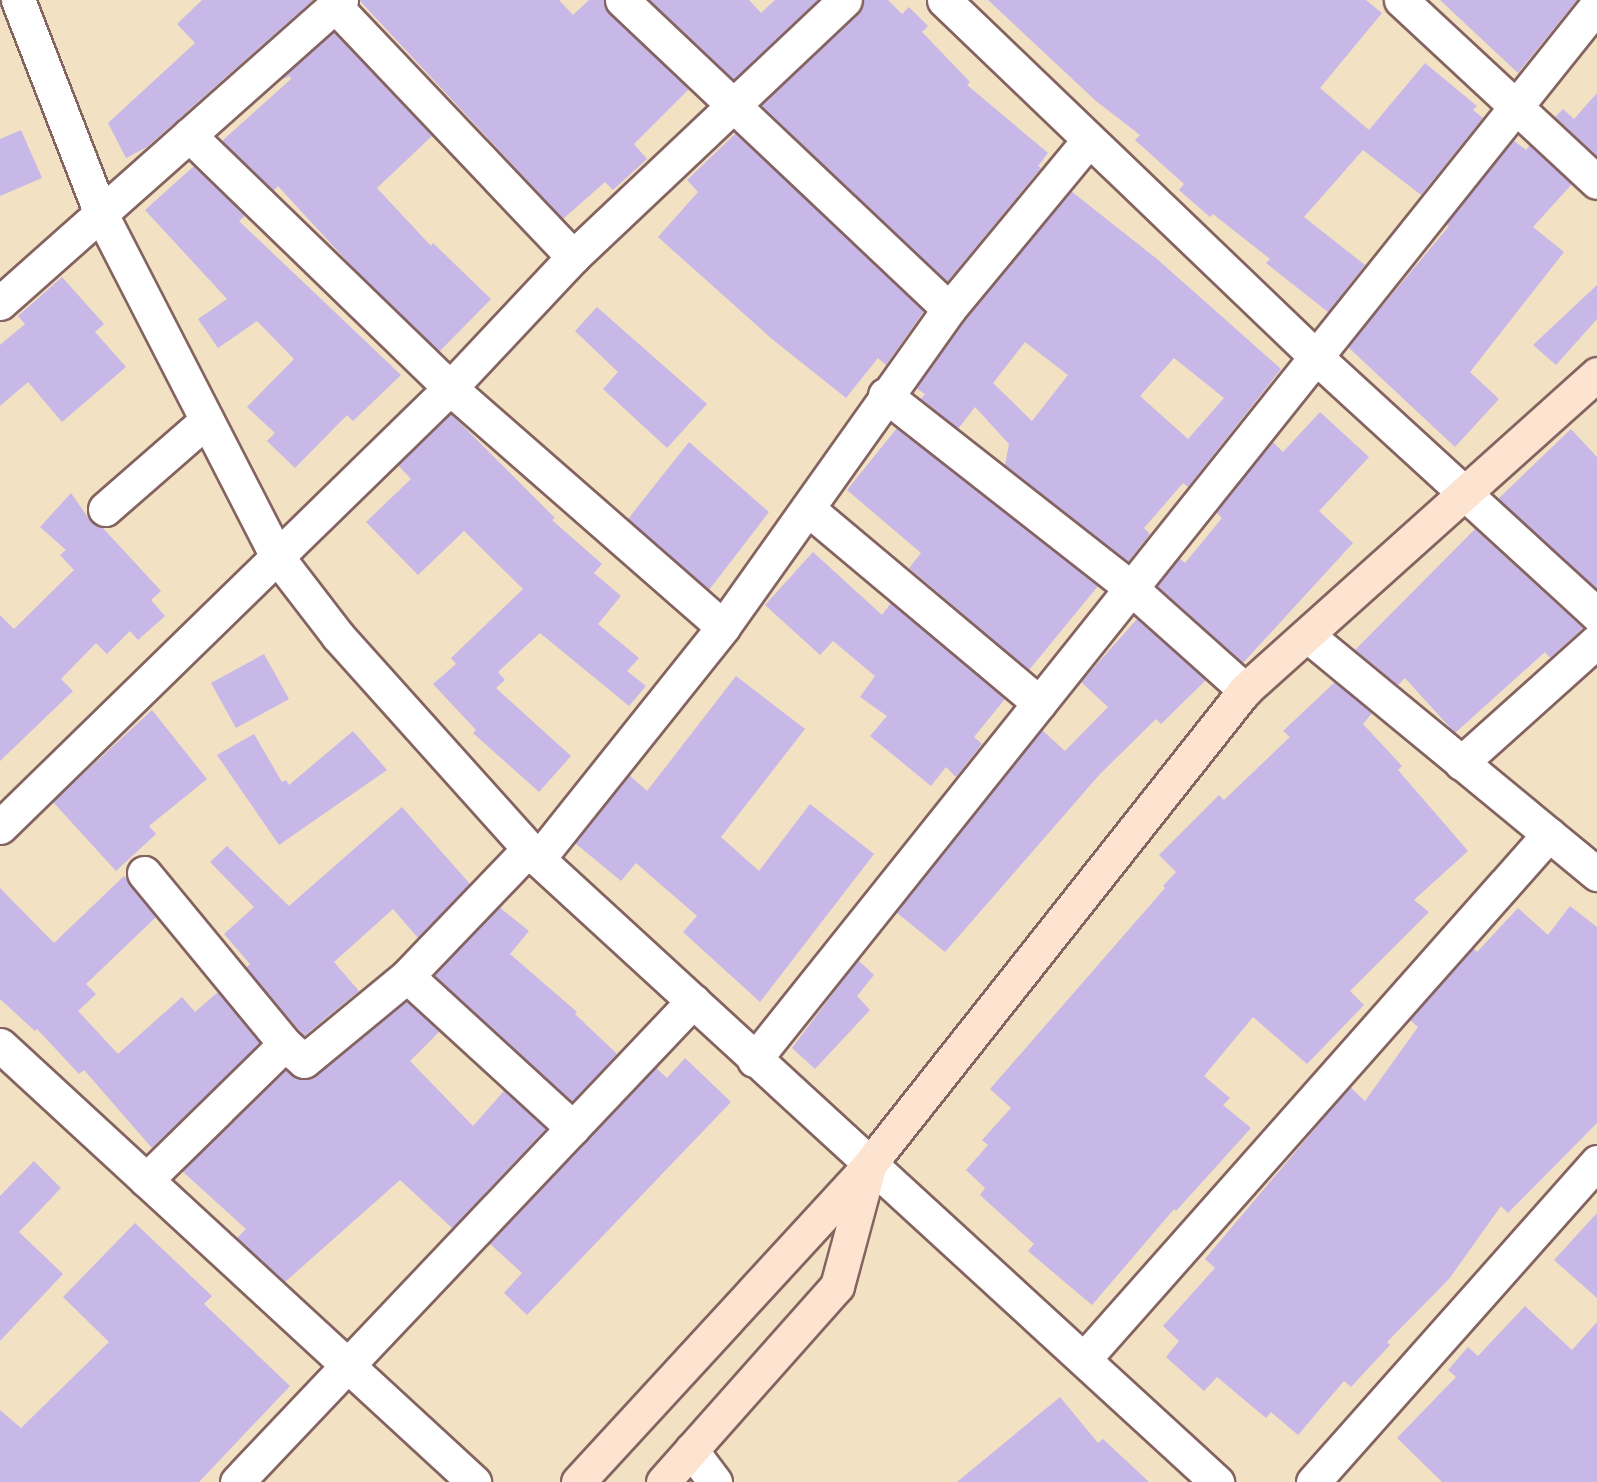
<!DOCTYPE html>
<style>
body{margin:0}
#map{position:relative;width:1597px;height:1482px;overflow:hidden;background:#f2e1c2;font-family:Pangolin,sans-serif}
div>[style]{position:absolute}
.building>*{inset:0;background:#c7b8e8}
.roads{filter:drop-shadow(2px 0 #856360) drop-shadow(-2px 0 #856360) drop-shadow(0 2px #856360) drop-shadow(0 -2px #856360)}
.street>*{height:33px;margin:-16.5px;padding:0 16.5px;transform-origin:16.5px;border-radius:16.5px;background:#fff}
.secondary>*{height:33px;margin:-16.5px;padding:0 16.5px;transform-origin:16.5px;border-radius:16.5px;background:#fde4d1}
span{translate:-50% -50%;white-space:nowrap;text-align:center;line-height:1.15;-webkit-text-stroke:6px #fcf5e5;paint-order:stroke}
</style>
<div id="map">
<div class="building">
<i style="clip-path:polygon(202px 0,313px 0,147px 147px,126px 158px,108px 123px,195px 43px,177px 24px)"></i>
<i style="clip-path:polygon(359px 0,559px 0,573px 15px,589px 0,604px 0,609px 14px,689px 89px,634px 144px,647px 159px,613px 190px,605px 182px,563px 219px)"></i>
<i style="clip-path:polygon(649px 0,749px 0,761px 13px,775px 0,818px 0,734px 80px)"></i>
<i style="clip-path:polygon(863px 0,888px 0,902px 14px,909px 7px,928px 26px,922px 32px,970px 82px,967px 85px,1048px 153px,1038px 166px,1041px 168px,947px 282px,761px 105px,858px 14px)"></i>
<i style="clip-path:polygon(988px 0,1366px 0,1382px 13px,1320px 88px,1369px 130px,1425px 63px,1477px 106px,1473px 110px,1483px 118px,1421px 195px,1363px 150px,1304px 217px,1365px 265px,1328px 312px,1266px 263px,1270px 259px,1213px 214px,1210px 217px,1179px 190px,1184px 184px,1135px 140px,1140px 135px,1096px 101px)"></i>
<i style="clip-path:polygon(1440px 0,1577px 0,1518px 73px)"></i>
<i style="clip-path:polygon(334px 32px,432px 136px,377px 188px,431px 246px,433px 243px,491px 299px,439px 352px,356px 271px,278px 186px,273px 191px,222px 141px,291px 79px,290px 76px,276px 82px)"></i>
<i style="clip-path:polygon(1597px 93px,1597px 156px,1555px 117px,1563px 109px,1574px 119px)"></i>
<i style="clip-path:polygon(21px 130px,42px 178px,0 196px,0 139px)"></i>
<i style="clip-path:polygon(736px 133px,924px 311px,886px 365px,878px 358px,846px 398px,772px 339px,658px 237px,698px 192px,687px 180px)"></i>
<i style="clip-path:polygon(1513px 140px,1526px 150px,1530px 145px,1572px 184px,1533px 227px,1564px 252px,1470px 372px,1499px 399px,1455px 447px,1348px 347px,1449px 226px,1446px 224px)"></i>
<i style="clip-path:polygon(194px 166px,245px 216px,239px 221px,401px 375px,353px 421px,347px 415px,295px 468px,267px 441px,275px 433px,247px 407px,294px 359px,257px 321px,218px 348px,198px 319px,227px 299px,145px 210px)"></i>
<i style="clip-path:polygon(evenodd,1071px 191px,1157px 259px,1281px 369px,1188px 487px,1183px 483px,1144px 528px,1150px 534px,1128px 562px,1005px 465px,1009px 444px,975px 407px,958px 429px,921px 399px,925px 394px,916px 388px,964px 320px,1071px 191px,1025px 342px,1068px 375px,1032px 421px,993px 383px,1025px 342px,1071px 191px,1174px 358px,1224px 398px,1188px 439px,1140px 396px,1174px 358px)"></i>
<i style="clip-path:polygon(62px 277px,104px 324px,95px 332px,126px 367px,62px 422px,28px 382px,0 406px,0 345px,25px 324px,18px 316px)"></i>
<i style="clip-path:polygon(1597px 285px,1597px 319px,1556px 365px,1533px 345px)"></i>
<i style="clip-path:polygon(597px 307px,707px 404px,667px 448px,603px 389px,618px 372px,575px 331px)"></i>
<i style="clip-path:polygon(1320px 412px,1369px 457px,1319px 511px,1353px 543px,1243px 663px,1157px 586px,1179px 558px,1185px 563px,1222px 518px,1216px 512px,1272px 441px,1283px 452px)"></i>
<i style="clip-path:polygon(451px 414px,555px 518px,552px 520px,602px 564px,594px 573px,621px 596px,598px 624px,639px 658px,627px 671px,646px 686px,629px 706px,540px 633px,498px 672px,505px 680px,496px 688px,571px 756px,539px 792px,473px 733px,476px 730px,433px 684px,456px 664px,451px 658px,523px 589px,464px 531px,418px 575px,366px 522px,411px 479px,398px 465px)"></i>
<i style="clip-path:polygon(897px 428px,1098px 586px,1029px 670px,909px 568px,921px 553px,847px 490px)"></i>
<i style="clip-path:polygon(1571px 429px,1597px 457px,1597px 590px,1498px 499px)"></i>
<i style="clip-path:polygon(689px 442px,769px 512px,709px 590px,628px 519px)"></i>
<i style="clip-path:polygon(71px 493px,91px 522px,102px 527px,161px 591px,151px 600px,165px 616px,138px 640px,130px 631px,107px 654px,96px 643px,61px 679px,73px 691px,0 761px,0 615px,14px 629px,74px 570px,60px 555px,66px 550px,40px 527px)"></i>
<i style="clip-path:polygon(1475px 529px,1583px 628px,1550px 658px,1545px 652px,1455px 733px,1405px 678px,1398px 685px,1355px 650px)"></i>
<i style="clip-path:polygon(813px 552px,882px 615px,891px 603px,1005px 699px,974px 737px,982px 744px,956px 777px,946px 767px,931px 786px,870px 736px,887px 716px,860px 697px,875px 676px,833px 641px,820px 655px,765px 605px)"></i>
<i style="clip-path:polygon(1137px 619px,1206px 680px,1161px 724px,1156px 719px,1100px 774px,945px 952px,896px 912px,1042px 730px,1065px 751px,1108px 707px,1081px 682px)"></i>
<i style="clip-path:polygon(264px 654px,289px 699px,236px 728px,211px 683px)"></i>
<i style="clip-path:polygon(736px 676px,805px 729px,721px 837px,759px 871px,810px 804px,874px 854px,760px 1002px,683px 932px,697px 916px,636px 863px,621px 881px,575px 843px,629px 775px,647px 791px)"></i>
<i style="clip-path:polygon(1335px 682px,1372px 713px,1363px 724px,1402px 766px,1398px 770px,1468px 851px,1414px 900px,1429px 912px,1350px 991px,1364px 1005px,1307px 1064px,1253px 1017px,1204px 1076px,1230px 1098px,1223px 1105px,1251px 1128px,1176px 1211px,1174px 1209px,1092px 1305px,1028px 1251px,1034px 1244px,980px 1195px,985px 1188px,966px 1170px,988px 1145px,982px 1140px,1011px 1108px,990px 1089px,1165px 888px,1163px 886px,1176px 872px,1159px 855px,1219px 795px,1224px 800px,1290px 737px,1283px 731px)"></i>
<i style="clip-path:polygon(152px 710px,207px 779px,149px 826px,156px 834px,116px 871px,53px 802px)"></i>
<i style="clip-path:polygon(353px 731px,387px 770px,279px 845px,217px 755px,254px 734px,282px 782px,286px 780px,289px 785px)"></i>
<i style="clip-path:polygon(402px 807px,470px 884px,418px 938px,393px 909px,334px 962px,359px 991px,304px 1036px,246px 968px,250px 964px,224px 934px,254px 907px,210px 862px,227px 846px,289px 906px)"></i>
<i style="clip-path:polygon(124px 876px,156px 917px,86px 984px,96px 994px,78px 1011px,118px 1054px,182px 997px,195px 1012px,218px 992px,260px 1043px,152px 1148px,84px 1070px,79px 1074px,37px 1029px,35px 1031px,0 999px,0 888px,54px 943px)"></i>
<i style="clip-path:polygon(1570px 906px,1597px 927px,1597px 1123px,1508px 1213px,1501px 1206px,1449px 1279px,1387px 1342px,1390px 1345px,1351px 1387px,1344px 1381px,1298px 1435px,1271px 1412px,1266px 1418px,1217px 1377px,1204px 1391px,1166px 1357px,1179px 1341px,1163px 1326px,1215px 1268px,1205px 1259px,1350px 1087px,1365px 1101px,1418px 1027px,1410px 1020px,1473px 948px,1477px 952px,1518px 908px,1548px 935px)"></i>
<i style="clip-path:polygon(499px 907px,529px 931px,510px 954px,577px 1012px,575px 1014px,617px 1054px,572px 1102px,434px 975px)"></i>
<i style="clip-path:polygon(858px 960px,874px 975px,857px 996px,870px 1010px,815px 1069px,792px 1048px)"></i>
<i style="clip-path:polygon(406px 1001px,440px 1031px,410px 1061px,473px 1126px,504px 1091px,546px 1129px,452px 1228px,400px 1180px,285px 1282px,237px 1238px,246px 1229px,182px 1171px,286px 1070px,300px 1079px,315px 1076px)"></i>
<i style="clip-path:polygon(685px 1058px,731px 1102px,527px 1315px,504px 1293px,522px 1273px,489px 1243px,656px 1068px,667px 1078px)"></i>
<i style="clip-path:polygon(34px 1161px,61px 1188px,19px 1232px,63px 1274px,0 1341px,0 1196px)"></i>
<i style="clip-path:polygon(1597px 1213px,1597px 1298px,1554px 1260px)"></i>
<i style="clip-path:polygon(135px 1223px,212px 1296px,204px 1304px,290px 1386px,199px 1482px,0 1482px,0 1410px,21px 1428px,109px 1342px,63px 1297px)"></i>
<i style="clip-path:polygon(1525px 1306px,1572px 1350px,1597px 1322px,1597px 1482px,1442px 1482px,1397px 1438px,1456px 1377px,1448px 1370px,1468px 1347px,1478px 1356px)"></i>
<i style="clip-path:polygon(1060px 1397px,1098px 1443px,1103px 1439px,1149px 1482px,957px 1482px)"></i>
</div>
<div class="roads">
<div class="street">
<i style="left:18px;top:0;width:230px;rotate:68.8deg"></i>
<i style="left:101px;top:214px;width:387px;rotate:62.8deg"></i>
<i style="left:278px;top:558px;width:98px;rotate:52.4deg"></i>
<i style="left:338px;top:636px;width:300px;rotate:48.1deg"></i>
<i style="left:538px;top:859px;width:922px;rotate:42.54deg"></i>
<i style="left:622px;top:0;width:450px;rotate:43.4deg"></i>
<i style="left:944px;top:0;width:517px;rotate:43.82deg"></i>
<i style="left:1317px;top:358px;width:380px;rotate:42.5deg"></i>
<i style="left:1401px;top:0;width:267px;rotate:42.9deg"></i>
<i style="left:335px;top:6px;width:346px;rotate:46.5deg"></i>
<i style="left:189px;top:135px;width:363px;rotate:44.1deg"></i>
<i style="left:450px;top:388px;width:363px;rotate:41.2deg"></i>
<i style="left:0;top:303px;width:456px;rotate:-41.6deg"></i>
<i style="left:885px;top:395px;width:314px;rotate:38.1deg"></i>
<i style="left:1132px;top:589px;width:152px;rotate:41.8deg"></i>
<i style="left:105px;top:509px;width:135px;rotate:-41.1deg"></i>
<i style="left:808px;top:509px;width:302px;rotate:40deg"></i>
<i style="left:1307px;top:635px;width:376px;rotate:39.5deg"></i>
<i style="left:1461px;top:763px;width:183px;rotate:-41.9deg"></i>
<i style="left:0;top:827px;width:629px;rotate:-44.29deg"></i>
<i style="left:450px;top:388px;width:180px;rotate:-46.8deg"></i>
<i style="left:573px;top:257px;width:374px;rotate:-43.4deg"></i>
<i style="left:538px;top:859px;width:297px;rotate:-51.4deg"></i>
<i style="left:723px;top:627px;width:390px;rotate:-54.6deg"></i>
<i style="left:949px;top:309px;width:218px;rotate:-50.4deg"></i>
<i style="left:144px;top:873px;width:222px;rotate:50.5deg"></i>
<i style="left:285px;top:1044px;width:25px;rotate:42deg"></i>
<i style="left:304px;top:1061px;width:134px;rotate:-39.5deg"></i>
<i style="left:407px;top:976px;width:176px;rotate:-46.2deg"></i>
<i style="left:407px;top:976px;width:225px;rotate:42.5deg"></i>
<i style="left:0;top:1045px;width:645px;rotate:42.67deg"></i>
<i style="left:754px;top:1060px;width:1350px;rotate:-51.37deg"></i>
<i style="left:146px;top:1180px;width:194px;rotate:-44.4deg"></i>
<i style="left:1084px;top:1359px;width:701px;rotate:-48.47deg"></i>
<i style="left:691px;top:1450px;width:40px;rotate:53deg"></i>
<i style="left:237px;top:1482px;width:663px;rotate:-46.53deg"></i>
<i style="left:1313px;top:1482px;width:428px;rotate:-48.4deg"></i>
</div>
<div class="secondary">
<i style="left:578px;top:1482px;width:430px;rotate:-47.4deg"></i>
<i style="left:869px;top:1165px;width:606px;rotate:-51.64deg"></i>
<i style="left:1245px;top:690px;width:473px;rotate:-41.9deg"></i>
<i style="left:663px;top:1482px;width:262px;rotate:-48.4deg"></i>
<i style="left:837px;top:1286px;width:123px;rotate:-74.9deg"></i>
</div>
</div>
</div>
